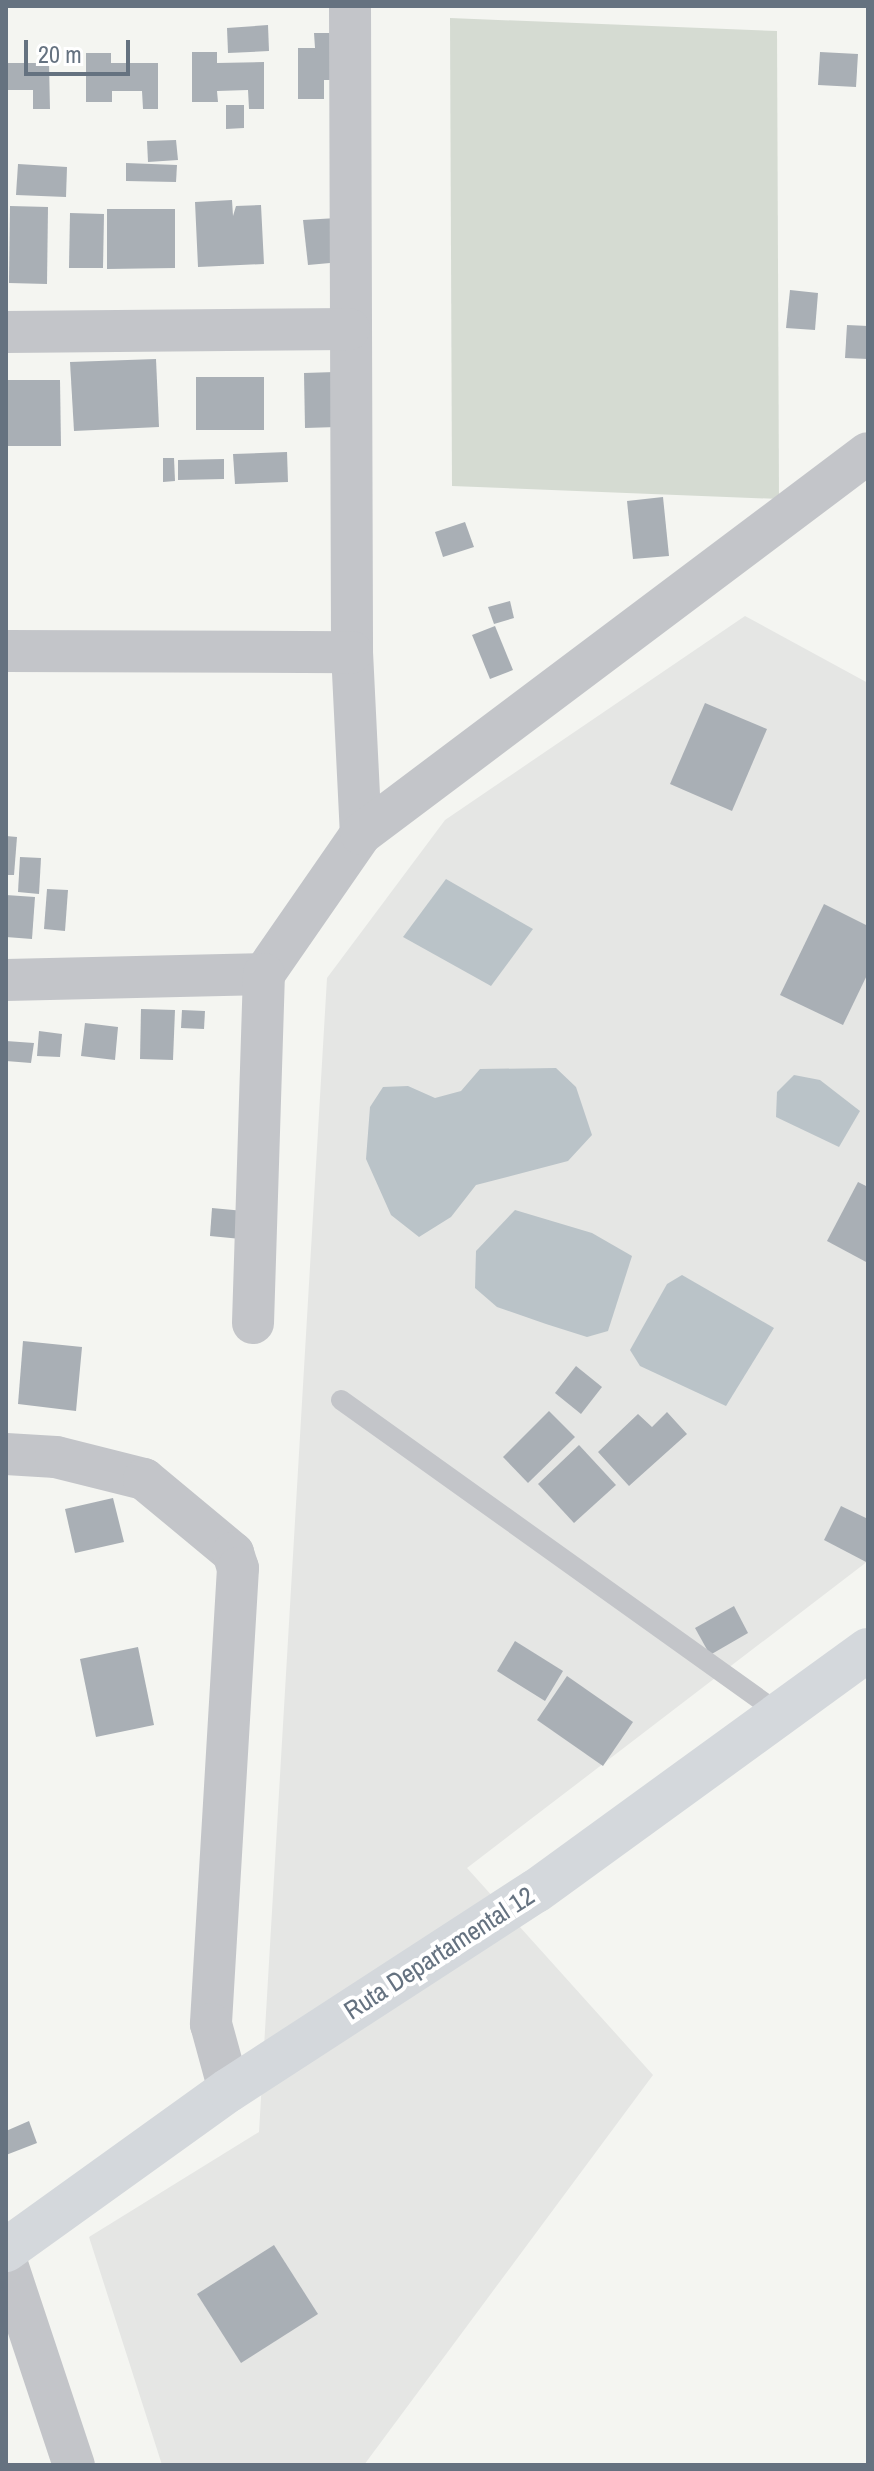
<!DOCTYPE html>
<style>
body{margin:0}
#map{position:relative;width:874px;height:2471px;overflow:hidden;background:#f4f5f1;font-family:"Archivo Narrow",sans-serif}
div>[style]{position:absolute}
.built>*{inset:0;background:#e5e6e4}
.green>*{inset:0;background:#d5dbd2}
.water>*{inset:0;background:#bac3c8}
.building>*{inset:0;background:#a9afb5}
.lane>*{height:20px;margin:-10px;padding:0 10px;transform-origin:10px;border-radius:10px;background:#c3c5c9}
.street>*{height:42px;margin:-21px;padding:0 21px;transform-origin:21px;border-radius:21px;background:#c3c5c9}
.secondary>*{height:44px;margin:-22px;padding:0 22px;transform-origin:22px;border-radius:22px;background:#d4d8dc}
span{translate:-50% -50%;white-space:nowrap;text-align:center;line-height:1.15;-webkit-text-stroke:8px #fff;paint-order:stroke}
.street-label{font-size:26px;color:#657280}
.frame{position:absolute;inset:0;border:8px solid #657280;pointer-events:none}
.scale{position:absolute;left:24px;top:40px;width:106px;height:36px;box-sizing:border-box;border:4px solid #657280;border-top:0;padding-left:10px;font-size:24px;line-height:28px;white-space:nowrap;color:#657280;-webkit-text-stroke:6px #fff;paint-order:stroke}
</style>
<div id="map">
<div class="built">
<i style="clip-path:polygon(745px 616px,868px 683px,868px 1561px,467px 1868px,653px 2075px,364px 2465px,162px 2465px,89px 2237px,259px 2132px,327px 978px,445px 820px)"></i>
</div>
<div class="green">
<i style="clip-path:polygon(450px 18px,777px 31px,779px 499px,452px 486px)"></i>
</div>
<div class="water">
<i style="clip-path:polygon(446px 879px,533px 929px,491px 986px,403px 937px)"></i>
<i style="clip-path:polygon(556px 1068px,576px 1087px,592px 1135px,568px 1161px,476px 1185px,451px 1217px,419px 1237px,391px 1215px,366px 1159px,370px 1107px,383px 1087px,408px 1086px,435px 1098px,461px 1091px,480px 1069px)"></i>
<i style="clip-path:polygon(794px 1075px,820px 1080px,860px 1111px,839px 1147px,776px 1117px,777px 1092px)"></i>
<i style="clip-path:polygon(515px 1210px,592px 1233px,632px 1256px,608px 1331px,587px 1337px,546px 1324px,497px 1307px,475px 1288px,476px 1251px)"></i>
<i style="clip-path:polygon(682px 1275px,774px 1328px,726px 1406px,640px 1366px,630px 1350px,667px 1284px)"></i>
</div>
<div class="building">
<i style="clip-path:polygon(268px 25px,269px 51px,228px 53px,227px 28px)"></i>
<i style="clip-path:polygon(314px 33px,339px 33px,339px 80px,324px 80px,324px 99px,298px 99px,298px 48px,315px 48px)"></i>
<i style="clip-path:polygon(192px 52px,217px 52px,217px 63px,264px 62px,264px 109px,249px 109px,248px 90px,217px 91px,218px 102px,192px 102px)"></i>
<i style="clip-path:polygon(820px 52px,858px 54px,856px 87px,818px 85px)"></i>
<i style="clip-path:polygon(86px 53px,111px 53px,111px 63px,158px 63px,158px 109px,143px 109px,142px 91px,112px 91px,112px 102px,86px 102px)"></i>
<i style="clip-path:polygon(6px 63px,49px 63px,50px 109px,33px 109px,33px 90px,6px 90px)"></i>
<i style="clip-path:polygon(226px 105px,244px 105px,244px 128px,226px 129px)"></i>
<i style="clip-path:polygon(176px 140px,178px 160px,148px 162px,147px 141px)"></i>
<i style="clip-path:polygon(126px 163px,177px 165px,176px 182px,126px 181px)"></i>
<i style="clip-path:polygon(18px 164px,67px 167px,66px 197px,16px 195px)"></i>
<i style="clip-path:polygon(232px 200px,233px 216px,236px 206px,261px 205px,264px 264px,198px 267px,195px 202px)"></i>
<i style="clip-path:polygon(10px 206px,48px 207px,47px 284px,9px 283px)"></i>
<i style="clip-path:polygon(107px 209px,175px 209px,175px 268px,107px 269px)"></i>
<i style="clip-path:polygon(70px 213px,104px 214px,103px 268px,69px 268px)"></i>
<i style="clip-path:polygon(337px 218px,341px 262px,308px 265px,303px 220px)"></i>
<i style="clip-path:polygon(790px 290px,818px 293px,815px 330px,786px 328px)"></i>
<i style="clip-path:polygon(847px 325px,868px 326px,868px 359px,845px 358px)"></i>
<i style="clip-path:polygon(156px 359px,159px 427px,74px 431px,70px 362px)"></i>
<i style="clip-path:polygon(335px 372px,337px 427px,305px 428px,304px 373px)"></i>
<i style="clip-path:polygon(196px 377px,264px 377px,264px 430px,196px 430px)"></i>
<i style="clip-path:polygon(6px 380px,60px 380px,61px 446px,6px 446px)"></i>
<i style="clip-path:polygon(287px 452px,288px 482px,235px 484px,233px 454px)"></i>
<i style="clip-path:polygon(163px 458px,174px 458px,175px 481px,163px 482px)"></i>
<i style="clip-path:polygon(224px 459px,224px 479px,178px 480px,178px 460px)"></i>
<i style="clip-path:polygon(663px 497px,669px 556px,633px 559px,627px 501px)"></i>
<i style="clip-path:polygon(465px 522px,474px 547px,443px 557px,435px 532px)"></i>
<i style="clip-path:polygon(510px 601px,514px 618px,494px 624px,488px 607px)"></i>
<i style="clip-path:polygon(495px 626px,513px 670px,490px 679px,472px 635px)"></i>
<i style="clip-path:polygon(705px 703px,767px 729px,732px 811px,670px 784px)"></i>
<i style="clip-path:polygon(6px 836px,17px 837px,14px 875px,6px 875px)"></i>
<i style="clip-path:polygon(20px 857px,41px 858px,39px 894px,18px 892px)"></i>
<i style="clip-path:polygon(47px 889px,68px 890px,65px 931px,44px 929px)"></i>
<i style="clip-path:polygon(6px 895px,35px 897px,32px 939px,6px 937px)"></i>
<i style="clip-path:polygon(824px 904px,868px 926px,868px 973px,843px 1025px,780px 995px)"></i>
<i style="clip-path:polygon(141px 1009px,175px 1010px,173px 1060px,140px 1059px)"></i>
<i style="clip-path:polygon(182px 1010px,205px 1011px,204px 1029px,181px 1028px)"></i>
<i style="clip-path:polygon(85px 1023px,118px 1027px,115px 1060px,81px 1056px)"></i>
<i style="clip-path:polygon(39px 1031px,62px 1034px,60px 1057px,37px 1056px)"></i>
<i style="clip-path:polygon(6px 1041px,34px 1043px,31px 1063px,6px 1061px)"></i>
<i style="clip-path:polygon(858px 1182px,868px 1187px,868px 1263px,827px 1241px)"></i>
<i style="clip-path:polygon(212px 1208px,244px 1211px,241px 1239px,210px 1236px)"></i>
<i style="clip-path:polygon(23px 1341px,82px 1347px,76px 1411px,18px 1404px)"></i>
<i style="clip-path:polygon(576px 1366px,602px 1387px,581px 1414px,555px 1393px)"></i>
<i style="clip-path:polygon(549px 1411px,575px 1437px,528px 1483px,503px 1457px)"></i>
<i style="clip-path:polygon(667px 1412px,687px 1434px,629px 1486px,598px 1452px,638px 1414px,652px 1427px)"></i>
<i style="clip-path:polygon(579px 1445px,616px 1485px,574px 1523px,538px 1484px)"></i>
<i style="clip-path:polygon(113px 1498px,124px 1542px,75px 1553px,65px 1509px)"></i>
<i style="clip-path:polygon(841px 1506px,868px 1519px,868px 1563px,824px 1540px)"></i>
<i style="clip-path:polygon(734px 1606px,748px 1633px,710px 1655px,695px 1628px)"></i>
<i style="clip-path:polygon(515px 1641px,563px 1671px,545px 1701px,497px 1671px)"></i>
<i style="clip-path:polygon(138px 1647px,154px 1725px,96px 1737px,80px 1659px)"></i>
<i style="clip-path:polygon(567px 1676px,633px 1722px,603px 1766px,537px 1720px)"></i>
<i style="clip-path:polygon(29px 2121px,37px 2143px,6px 2155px,6px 2131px)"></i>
<i style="clip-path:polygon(274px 2245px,318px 2314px,241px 2363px,197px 2294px)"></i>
</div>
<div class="lane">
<i style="left:341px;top:1400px;width:543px;rotate:35.56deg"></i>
</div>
<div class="street">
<i style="left:350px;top:6px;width:646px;rotate:89.82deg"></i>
<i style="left:352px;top:652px;width:182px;rotate:87.2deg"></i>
<i style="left:6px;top:332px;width:343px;rotate:-0.5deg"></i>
<i style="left:6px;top:651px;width:346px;rotate:0.2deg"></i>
<i style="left:6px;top:980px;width:258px;rotate:-1.3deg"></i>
<i style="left:264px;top:974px;width:170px;rotate:-55.3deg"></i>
<i style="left:361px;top:834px;width:634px;rotate:-36.92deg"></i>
<i style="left:253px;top:1323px;width:349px;rotate:-88.2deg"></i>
<i style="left:6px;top:1454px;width:50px;rotate:3.4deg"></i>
<i style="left:56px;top:1457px;width:91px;rotate:14deg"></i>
<i style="left:144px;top:1479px;width:116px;rotate:39.7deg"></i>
<i style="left:233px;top:1553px;width:16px;rotate:72deg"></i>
<i style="left:238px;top:1568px;width:457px;rotate:93.4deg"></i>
<i style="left:211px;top:2024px;width:68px;rotate:74.7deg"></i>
<i style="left:6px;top:2261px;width:215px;rotate:71.6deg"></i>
</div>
<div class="secondary">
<i style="left:6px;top:2250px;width:274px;rotate:-35.7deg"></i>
<i style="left:229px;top:2090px;width:366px;rotate:-33deg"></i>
<i style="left:536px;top:1891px;width:410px;rotate:-36deg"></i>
</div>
<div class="street-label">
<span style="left:439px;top:1953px;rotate:-33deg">Ruta Departamental 12</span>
</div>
<div class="frame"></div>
<div class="scale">20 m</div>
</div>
